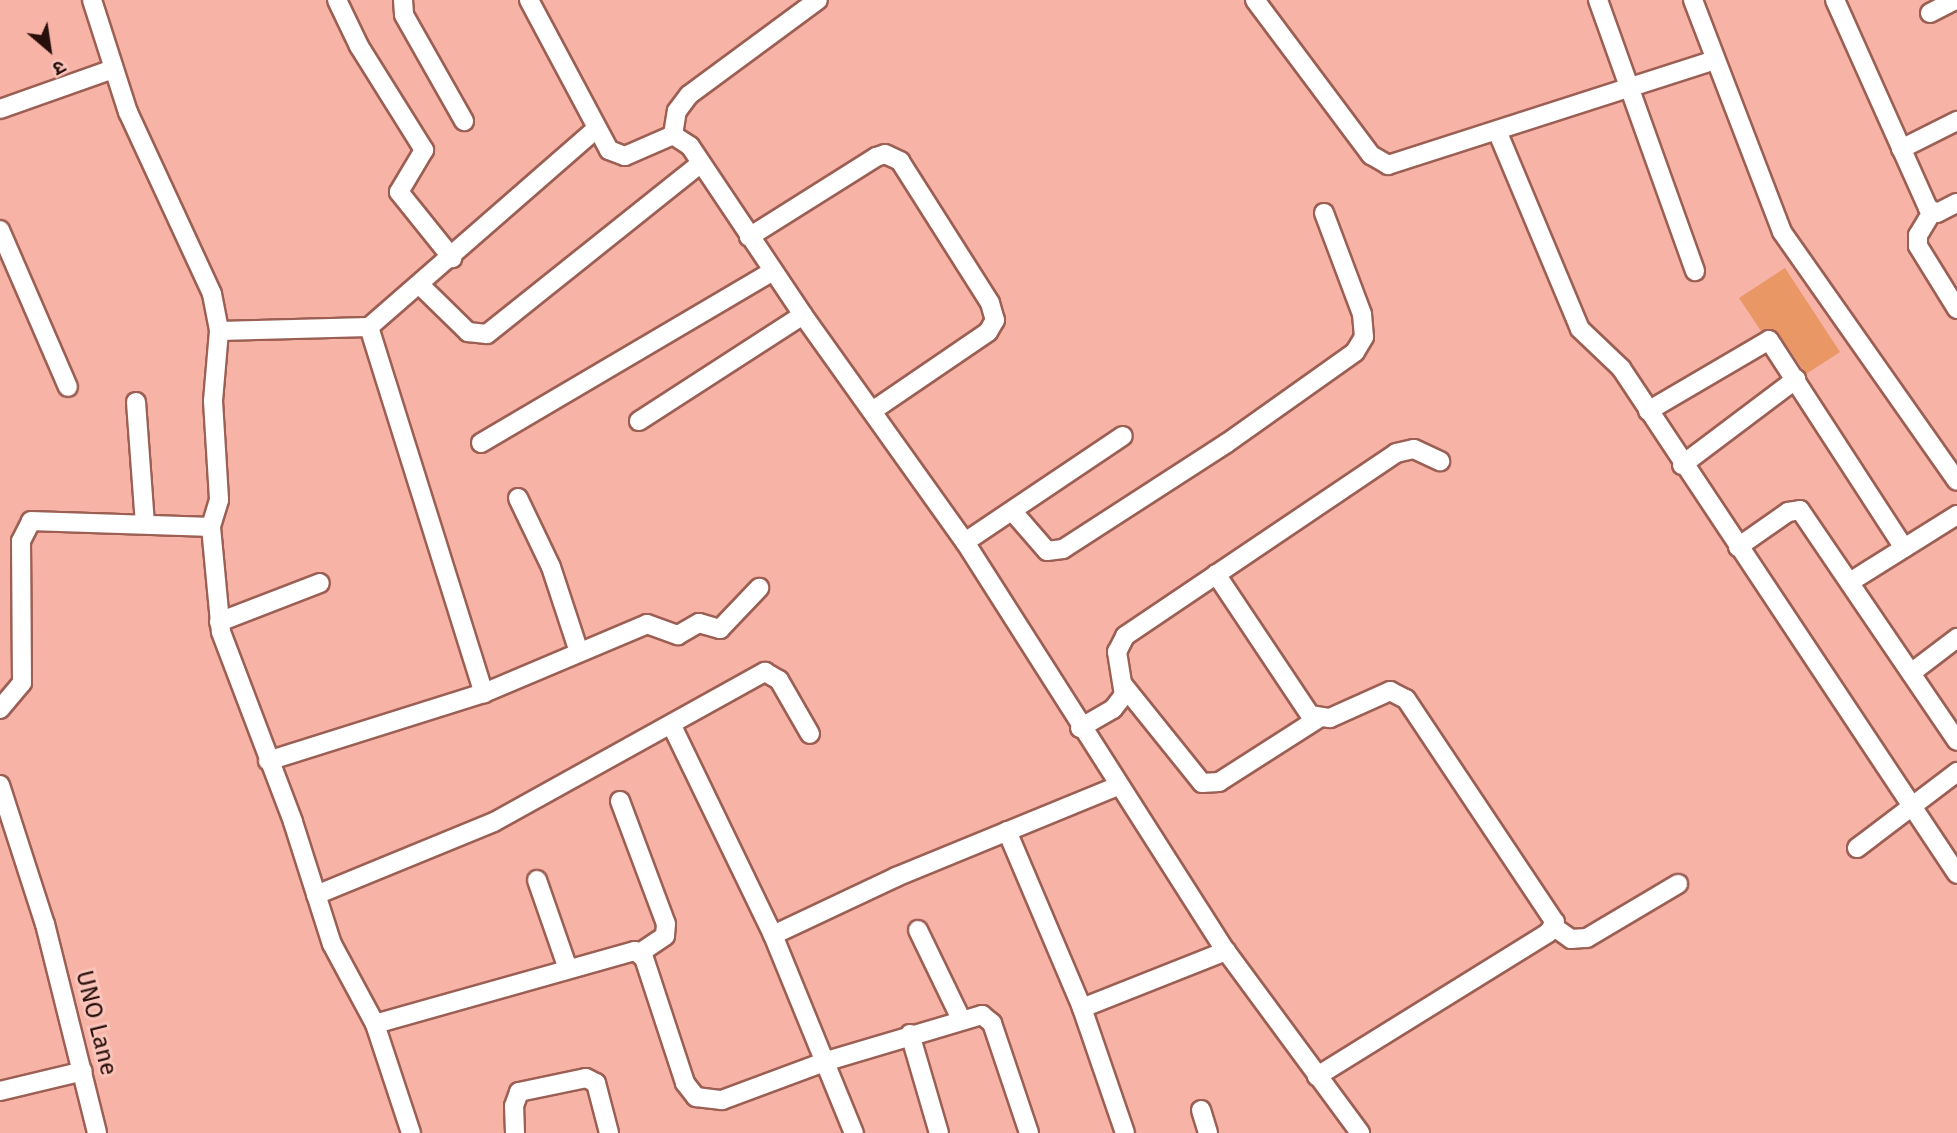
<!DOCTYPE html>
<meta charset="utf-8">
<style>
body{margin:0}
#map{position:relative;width:1957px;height:1133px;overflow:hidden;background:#f7b3a6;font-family:"Fira Sans","Noto Sans Devanagari",sans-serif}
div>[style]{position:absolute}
.building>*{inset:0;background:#ea9766}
.roads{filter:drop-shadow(2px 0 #9c5f54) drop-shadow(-2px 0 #9c5f54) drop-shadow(0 2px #9c5f54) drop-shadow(0 -2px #9c5f54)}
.minor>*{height:18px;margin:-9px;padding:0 9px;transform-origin:9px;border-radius:9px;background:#fff}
span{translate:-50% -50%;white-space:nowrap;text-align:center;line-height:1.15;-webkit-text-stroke:6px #fbc4ba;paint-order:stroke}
.street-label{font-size:24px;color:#270f0b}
.north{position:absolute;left:14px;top:14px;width:70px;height:70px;-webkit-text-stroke:5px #fbc4ba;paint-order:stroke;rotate:151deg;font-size:19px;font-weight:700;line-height:28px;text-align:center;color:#270f0b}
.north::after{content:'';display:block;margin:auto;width:24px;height:32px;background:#270f0b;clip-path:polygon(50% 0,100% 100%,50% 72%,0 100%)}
</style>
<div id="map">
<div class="building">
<i style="clip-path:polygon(1785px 268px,1840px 352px,1806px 374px,1778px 333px,1769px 329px,1761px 331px,1739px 298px)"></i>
</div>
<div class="roads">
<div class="minor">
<i style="left:92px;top:0;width:118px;rotate:72.2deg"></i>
<i style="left:128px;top:112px;width:200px;rotate:65.2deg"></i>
<i style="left:212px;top:294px;width:38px;rotate:79deg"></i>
<i style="left:219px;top:331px;width:70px;rotate:94.9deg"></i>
<i style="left:213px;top:401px;width:99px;rotate:86.5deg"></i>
<i style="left:219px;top:500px;width:28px;rotate:107deg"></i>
<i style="left:211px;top:527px;width:105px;rotate:84.6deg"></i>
<i style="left:221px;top:632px;width:203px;rotate:69.2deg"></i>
<i style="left:293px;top:822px;width:128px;rotate:72.3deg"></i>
<i style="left:332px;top:944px;width:91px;rotate:61.7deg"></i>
<i style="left:375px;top:1024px;width:115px;rotate:71.7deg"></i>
<i style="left:337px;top:0;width:51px;rotate:64.4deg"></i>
<i style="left:359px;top:46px;width:123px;rotate:58deg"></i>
<i style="left:424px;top:150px;width:49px;rotate:120.8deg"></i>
<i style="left:399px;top:192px;width:85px;rotate:51.2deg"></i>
<i style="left:403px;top:0;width:15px;rotate:86deg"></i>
<i style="left:404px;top:15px;width:122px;rotate:60.5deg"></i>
<i style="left:529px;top:0;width:170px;rotate:61.9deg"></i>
<i style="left:609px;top:150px;width:17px;rotate:21deg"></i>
<i style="left:625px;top:156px;width:52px;rotate:-23.6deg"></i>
<i style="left:673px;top:135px;width:20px;rotate:33deg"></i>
<i style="left:690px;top:146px;width:203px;rotate:56.2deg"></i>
<i style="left:803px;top:315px;width:279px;rotate:54.5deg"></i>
<i style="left:965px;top:542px;width:485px;rotate:57.5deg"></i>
<i style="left:1226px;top:951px;width:226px;rotate:53.6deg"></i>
<i style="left:1255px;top:0;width:194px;rotate:53.2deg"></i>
<i style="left:1371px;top:155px;width:20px;rotate:30deg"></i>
<i style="left:1388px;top:165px;width:343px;rotate:-17.8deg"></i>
<i style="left:1598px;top:0;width:288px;rotate:70.3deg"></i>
<i style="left:1693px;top:0;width:248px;rotate:69deg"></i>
<i style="left:1782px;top:232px;width:304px;rotate:54.9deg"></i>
<i style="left:1835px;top:0;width:228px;rotate:65.9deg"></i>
<i style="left:1928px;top:208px;width:10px;rotate:29deg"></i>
<i style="left:1937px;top:213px;width:22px;rotate:-27deg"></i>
<i style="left:1930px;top:13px;width:29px;rotate:-27deg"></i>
<i style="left:0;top:109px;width:120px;rotate:-19.5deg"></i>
<i style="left:1498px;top:133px;width:212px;rotate:67.3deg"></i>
<i style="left:1580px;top:329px;width:57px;rotate:43.6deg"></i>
<i style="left:1621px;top:368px;width:607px;rotate:56.41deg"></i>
<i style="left:673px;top:135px;width:24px;rotate:-81deg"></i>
<i style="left:677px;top:111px;width:20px;rotate:-53deg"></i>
<i style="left:689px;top:95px;width:160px;rotate:-36.4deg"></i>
<i style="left:1901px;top:149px;width:63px;rotate:-26.6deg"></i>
<i style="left:1932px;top:212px;width:27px;rotate:121deg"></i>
<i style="left:1918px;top:235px;width:11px;rotate:90deg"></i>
<i style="left:1918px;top:246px;width:74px;rotate:58.2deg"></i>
<i style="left:0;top:230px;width:171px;rotate:66.6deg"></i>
<i style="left:749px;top:237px;width:150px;rotate:-32.2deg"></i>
<i style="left:876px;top:157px;width:9px;rotate:-18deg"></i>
<i style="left:885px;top:154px;width:17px;rotate:25deg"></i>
<i style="left:900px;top:161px;width:168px;rotate:57.6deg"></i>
<i style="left:990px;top:303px;width:18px;rotate:74deg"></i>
<i style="left:995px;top:320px;width:14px;rotate:120deg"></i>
<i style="left:988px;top:332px;width:140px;rotate:145.7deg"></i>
<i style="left:421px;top:286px;width:66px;rotate:44.4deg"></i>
<i style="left:468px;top:332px;width:19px;rotate:6deg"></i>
<i style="left:487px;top:334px;width:273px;rotate:-38.6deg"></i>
<i style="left:369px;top:327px;width:384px;rotate:72.6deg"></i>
<i style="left:219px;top:331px;width:150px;rotate:-1.5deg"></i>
<i style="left:369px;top:327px;width:301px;rotate:-41.1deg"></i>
<i style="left:136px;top:402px;width:122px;rotate:85.8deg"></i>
<i style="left:1648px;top:411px;width:140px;rotate:-30.4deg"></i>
<i style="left:1769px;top:340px;width:248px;rotate:57deg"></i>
<i style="left:639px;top:421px;width:195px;rotate:-32.9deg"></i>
<i style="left:481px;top:443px;width:339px;rotate:-30.5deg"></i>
<i style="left:1682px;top:465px;width:143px;rotate:-37deg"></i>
<i style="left:518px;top:498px;width:76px;rotate:64.4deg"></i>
<i style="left:551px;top:567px;width:89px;rotate:71.8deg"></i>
<i style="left:1014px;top:513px;width:50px;rotate:49deg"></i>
<i style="left:1047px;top:551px;width:16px;rotate:-7deg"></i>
<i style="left:1063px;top:549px;width:195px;rotate:-32.9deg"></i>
<i style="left:1227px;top:443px;width:157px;rotate:-35.4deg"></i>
<i style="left:1355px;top:352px;width:17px;rotate:-59deg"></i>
<i style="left:1364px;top:337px;width:23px;rotate:-95deg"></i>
<i style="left:1362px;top:314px;width:108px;rotate:-110.6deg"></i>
<i style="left:965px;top:542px;width:190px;rotate:-33.9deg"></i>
<i style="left:1738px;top:547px;width:61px;rotate:-35deg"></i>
<i style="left:1788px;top:512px;width:12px;rotate:-9deg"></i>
<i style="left:1800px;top:510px;width:279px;rotate:55.8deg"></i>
<i style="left:1216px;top:574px;width:169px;rotate:56.3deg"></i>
<i style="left:1310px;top:715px;width:20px;rotate:9deg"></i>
<i style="left:1330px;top:718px;width:66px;rotate:-24.2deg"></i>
<i style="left:1390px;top:691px;width:18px;rotate:27deg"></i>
<i style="left:1406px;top:699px;width:268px;rotate:56.3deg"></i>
<i style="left:1555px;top:922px;width:13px;rotate:122deg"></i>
<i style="left:1548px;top:933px;width:272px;rotate:148.2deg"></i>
<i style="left:1850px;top:582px;width:126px;rotate:-32.1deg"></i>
<i style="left:219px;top:622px;width:108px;rotate:-21.1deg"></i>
<i style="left:1911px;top:673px;width:58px;rotate:-37.3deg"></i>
<i style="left:1124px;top:686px;width:124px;rotate:51.2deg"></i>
<i style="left:1202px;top:783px;width:17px;rotate:-3deg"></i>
<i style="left:1219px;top:782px;width:119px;rotate:-32.6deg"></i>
<i style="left:0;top:709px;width:34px;rotate:-50deg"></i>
<i style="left:22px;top:683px;width:142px;rotate:-90.4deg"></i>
<i style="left:21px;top:541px;width:22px;rotate:-63deg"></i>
<i style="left:31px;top:521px;width:180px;rotate:1.9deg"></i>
<i style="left:672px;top:726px;width:232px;rotate:64.2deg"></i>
<i style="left:773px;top:935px;width:214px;rotate:67.8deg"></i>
<i style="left:1080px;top:728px;width:38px;rotate:-30deg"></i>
<i style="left:1113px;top:709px;width:18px;rotate:-52deg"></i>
<i style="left:1124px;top:695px;width:44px;rotate:-99.2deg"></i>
<i style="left:1117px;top:652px;width:18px;rotate:-63deg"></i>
<i style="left:1125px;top:636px;width:327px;rotate:-34deg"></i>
<i style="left:1396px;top:453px;width:18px;rotate:-13deg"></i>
<i style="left:1414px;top:449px;width:29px;rotate:25deg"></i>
<i style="left:268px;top:761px;width:226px;rotate:-17.5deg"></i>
<i style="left:484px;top:693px;width:177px;rotate:-22.9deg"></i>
<i style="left:647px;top:624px;width:33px;rotate:20deg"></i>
<i style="left:678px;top:635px;width:24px;rotate:-30deg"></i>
<i style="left:699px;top:623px;width:22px;rotate:16deg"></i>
<i style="left:720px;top:629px;width:57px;rotate:-46.4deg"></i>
<i style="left:0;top:785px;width:146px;rotate:72.1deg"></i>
<i style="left:45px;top:924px;width:215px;rotate:76deg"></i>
<i style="left:620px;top:801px;width:131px;rotate:69.5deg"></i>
<i style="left:666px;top:924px;width:12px;rotate:95deg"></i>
<i style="left:665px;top:936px;width:30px;rotate:146deg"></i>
<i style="left:1007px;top:831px;width:192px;rotate:67deg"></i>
<i style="left:1082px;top:1008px;width:132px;rotate:71deg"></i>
<i style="left:1857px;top:848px;width:126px;rotate:-37.2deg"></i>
<i style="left:537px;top:880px;width:94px;rotate:70.8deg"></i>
<i style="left:316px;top:895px;width:192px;rotate:-22.3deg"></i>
<i style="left:494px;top:822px;width:310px;rotate:-29deg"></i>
<i style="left:765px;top:672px;width:16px;rotate:30deg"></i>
<i style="left:779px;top:680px;width:62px;rotate:60.1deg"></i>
<i style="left:1554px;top:927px;width:21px;rotate:35deg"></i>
<i style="left:1571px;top:939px;width:16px;rotate:-4deg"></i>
<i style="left:1587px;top:938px;width:106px;rotate:-30.7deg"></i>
<i style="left:918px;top:930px;width:99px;rotate:64.2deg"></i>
<i style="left:773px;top:935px;width:136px;rotate:-25.2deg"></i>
<i style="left:896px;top:877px;width:240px;rotate:-22.3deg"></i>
<i style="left:1082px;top:1008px;width:155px;rotate:-21.6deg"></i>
<i style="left:375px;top:1024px;width:270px;rotate:-15.7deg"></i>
<i style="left:635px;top:951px;width:11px;rotate:38deg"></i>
<i style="left:644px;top:958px;width:132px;rotate:71.8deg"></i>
<i style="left:685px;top:1083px;width:18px;rotate:52deg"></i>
<i style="left:696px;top:1097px;width:26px;rotate:7deg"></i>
<i style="left:722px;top:1100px;width:112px;rotate:-20.4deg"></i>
<i style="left:827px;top:1061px;width:162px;rotate:-16.5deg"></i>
<i style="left:982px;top:1015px;width:13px;rotate:39deg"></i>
<i style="left:992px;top:1023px;width:116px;rotate:71.4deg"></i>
<i style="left:910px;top:1034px;width:103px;rotate:73.7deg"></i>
<i style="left:0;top:1091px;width:85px;rotate:-13.5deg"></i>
<i style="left:1201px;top:1110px;width:24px;rotate:73deg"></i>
<i style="left:515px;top:1133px;width:27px;rotate:-92deg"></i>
<i style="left:514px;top:1106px;width:15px;rotate:-70deg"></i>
<i style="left:519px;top:1092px;width:68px;rotate:-11.8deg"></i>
<i style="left:586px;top:1078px;width:11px;rotate:27deg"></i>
<i style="left:596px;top:1083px;width:52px;rotate:75.4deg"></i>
</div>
</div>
<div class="street-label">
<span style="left:96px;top:1023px;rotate:76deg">UNO Lane</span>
</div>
<div class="north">उ</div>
</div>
